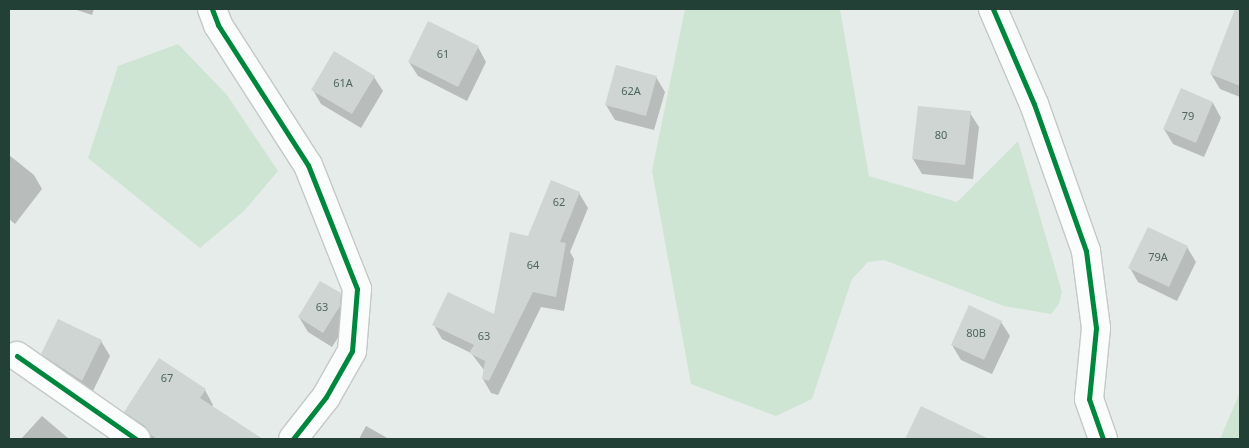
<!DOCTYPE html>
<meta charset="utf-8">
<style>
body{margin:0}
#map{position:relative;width:1249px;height:448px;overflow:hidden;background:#e6ece9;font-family:"Noto Sans",sans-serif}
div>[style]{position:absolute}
.green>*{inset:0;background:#cfe5d4}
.shadow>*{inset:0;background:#0003}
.building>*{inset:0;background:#ced5d2}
.roads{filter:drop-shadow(1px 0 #c3c9c6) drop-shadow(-1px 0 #c3c9c6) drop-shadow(0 1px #c3c9c6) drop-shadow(0 -1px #c3c9c6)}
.minor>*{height:28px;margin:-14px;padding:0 14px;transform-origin:14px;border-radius:14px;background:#fbfcfc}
.cycleway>*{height:5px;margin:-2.5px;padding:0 2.5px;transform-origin:2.5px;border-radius:2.5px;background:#00873e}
span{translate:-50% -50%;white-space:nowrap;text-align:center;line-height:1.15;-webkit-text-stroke:5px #f5faf7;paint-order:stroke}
.number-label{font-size:11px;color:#4f665e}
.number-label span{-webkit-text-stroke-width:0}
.frame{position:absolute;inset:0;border:10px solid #234036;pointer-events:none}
</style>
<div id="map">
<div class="green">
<i style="clip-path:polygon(685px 9px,840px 9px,869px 176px,957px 202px,1018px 141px,1062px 292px,1059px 304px,1051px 314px,1004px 306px,884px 260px,868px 262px,852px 279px,812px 399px,776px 416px,691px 384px,652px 171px)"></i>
<i style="clip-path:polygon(178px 44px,227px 95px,278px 171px,244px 211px,200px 248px,88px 158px,118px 66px)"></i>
<i style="clip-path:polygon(1240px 392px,1240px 439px,1220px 439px)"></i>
</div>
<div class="shadow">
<i style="clip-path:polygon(74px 9px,94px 9px,92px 15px)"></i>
<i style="clip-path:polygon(1232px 22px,1240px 25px,1240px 97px,1220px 89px,1211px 74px)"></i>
<i style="clip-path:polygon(478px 47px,486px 62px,467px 101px,418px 76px,409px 62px)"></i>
<i style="clip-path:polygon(374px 77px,383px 91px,361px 128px,321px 104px,313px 90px)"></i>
<i style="clip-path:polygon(656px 77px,665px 92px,654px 130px,615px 120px,606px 105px)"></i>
<i style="clip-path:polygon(1181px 90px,1213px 103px,1221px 118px,1204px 157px,1173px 144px,1164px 129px)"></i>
<i style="clip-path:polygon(970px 113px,979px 127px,973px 179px,922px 174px,913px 159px)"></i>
<i style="clip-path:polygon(9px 155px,34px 175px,42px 189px,15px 224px,9px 219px)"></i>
<i style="clip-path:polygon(579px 193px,588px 208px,570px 252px,574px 259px,564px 311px,541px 307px,498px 395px,491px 393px,483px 379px,484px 370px,471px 353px,442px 339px,434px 325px,495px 316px,529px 237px)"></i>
<i style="clip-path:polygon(1187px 247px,1196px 262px,1177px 301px,1138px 282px,1130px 268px)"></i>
<i style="clip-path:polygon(340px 294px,349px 309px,348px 322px,332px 347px,308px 332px,299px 317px)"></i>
<i style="clip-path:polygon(1001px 322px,1010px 336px,992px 374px,961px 360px,952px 345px)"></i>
<i style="clip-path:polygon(101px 341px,110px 356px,91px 395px,51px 368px,43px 354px)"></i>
<i style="clip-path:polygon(205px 390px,213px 405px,211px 408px,241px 427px,248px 439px,151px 439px,134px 426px,125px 412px)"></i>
<i style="clip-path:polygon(922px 408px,956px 424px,964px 439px,906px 439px)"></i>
<i style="clip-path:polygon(42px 416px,69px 439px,21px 439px)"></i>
<i style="clip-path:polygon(366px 426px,389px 439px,359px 439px)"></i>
</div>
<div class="building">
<i style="clip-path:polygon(1235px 9px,1240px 9px,1240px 86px,1210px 74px)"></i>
<i style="clip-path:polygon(428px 21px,479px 46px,458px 87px,408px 62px)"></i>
<i style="clip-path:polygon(334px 51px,375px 76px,352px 114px,311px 90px)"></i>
<i style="clip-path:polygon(616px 65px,657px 76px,646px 116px,605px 105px)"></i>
<i style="clip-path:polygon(1181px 88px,1213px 102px,1196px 143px,1163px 129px)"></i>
<i style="clip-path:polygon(918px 106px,971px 111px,965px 165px,912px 159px)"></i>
<i style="clip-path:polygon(551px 180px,580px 192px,560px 242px,566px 243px,556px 297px,533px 292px,489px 381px,482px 379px,485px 361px,469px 353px,474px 345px,432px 325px,448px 292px,494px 314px,510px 232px,528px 236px)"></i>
<i style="clip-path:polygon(1148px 227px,1188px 246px,1169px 287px,1128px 268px)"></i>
<i style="clip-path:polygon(320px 281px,341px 293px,340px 306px,323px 333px,298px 317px)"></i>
<i style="clip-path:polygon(969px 305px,1002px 321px,984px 360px,951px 345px)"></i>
<i style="clip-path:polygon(58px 319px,102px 340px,82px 381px,41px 354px)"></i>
<i style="clip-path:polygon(159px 358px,206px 389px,200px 398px,263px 439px,157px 439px,151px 435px,145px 426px,124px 412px)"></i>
<i style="clip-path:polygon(921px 406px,989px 439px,905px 439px)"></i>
</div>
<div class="roads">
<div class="minor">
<i style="left:212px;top:9px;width:17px;rotate:69deg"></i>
<i style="left:218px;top:25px;width:166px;rotate:57.3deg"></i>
<i style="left:308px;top:165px;width:133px;rotate:68.4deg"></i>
<i style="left:357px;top:289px;width:62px;rotate:94.6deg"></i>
<i style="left:352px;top:351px;width:53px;rotate:119.5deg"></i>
<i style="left:326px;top:397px;width:53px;rotate:128.2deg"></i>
<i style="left:993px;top:9px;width:103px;rotate:66.7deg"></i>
<i style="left:1034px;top:104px;width:156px;rotate:70.5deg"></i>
<i style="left:1086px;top:251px;width:78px;rotate:82.6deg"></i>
<i style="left:1096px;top:328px;width:71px;rotate:95.6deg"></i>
<i style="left:1089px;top:399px;width:42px;rotate:70.7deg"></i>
<i style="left:17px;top:356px;width:145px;rotate:34.9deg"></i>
</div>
</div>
<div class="cycleway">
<i style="left:212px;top:9px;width:17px;rotate:69deg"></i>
<i style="left:218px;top:25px;width:166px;rotate:57.3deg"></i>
<i style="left:308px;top:165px;width:133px;rotate:68.4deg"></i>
<i style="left:357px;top:289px;width:62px;rotate:94.6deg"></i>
<i style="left:352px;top:351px;width:53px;rotate:119.5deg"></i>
<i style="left:326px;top:397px;width:53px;rotate:128.2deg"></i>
<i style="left:993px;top:9px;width:103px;rotate:66.7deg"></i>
<i style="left:1034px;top:104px;width:156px;rotate:70.5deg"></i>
<i style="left:1086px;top:251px;width:78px;rotate:82.6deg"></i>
<i style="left:1096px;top:328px;width:71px;rotate:95.6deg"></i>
<i style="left:1089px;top:399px;width:42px;rotate:70.7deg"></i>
<i style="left:17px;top:356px;width:145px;rotate:34.9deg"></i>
</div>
<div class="number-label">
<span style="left:443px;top:54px">61</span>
<span style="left:343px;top:83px">61А</span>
<span style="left:631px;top:91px">62А</span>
<span style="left:1188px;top:116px">79</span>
<span style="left:941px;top:135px">80</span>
<span style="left:559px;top:202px">62</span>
<span style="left:1158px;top:257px">79А</span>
<span style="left:533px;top:265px">64</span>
<span style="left:322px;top:307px">63</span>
<span style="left:976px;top:333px">80В</span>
<span style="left:484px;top:336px">63</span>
<span style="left:167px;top:378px">67</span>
</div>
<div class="frame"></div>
</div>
